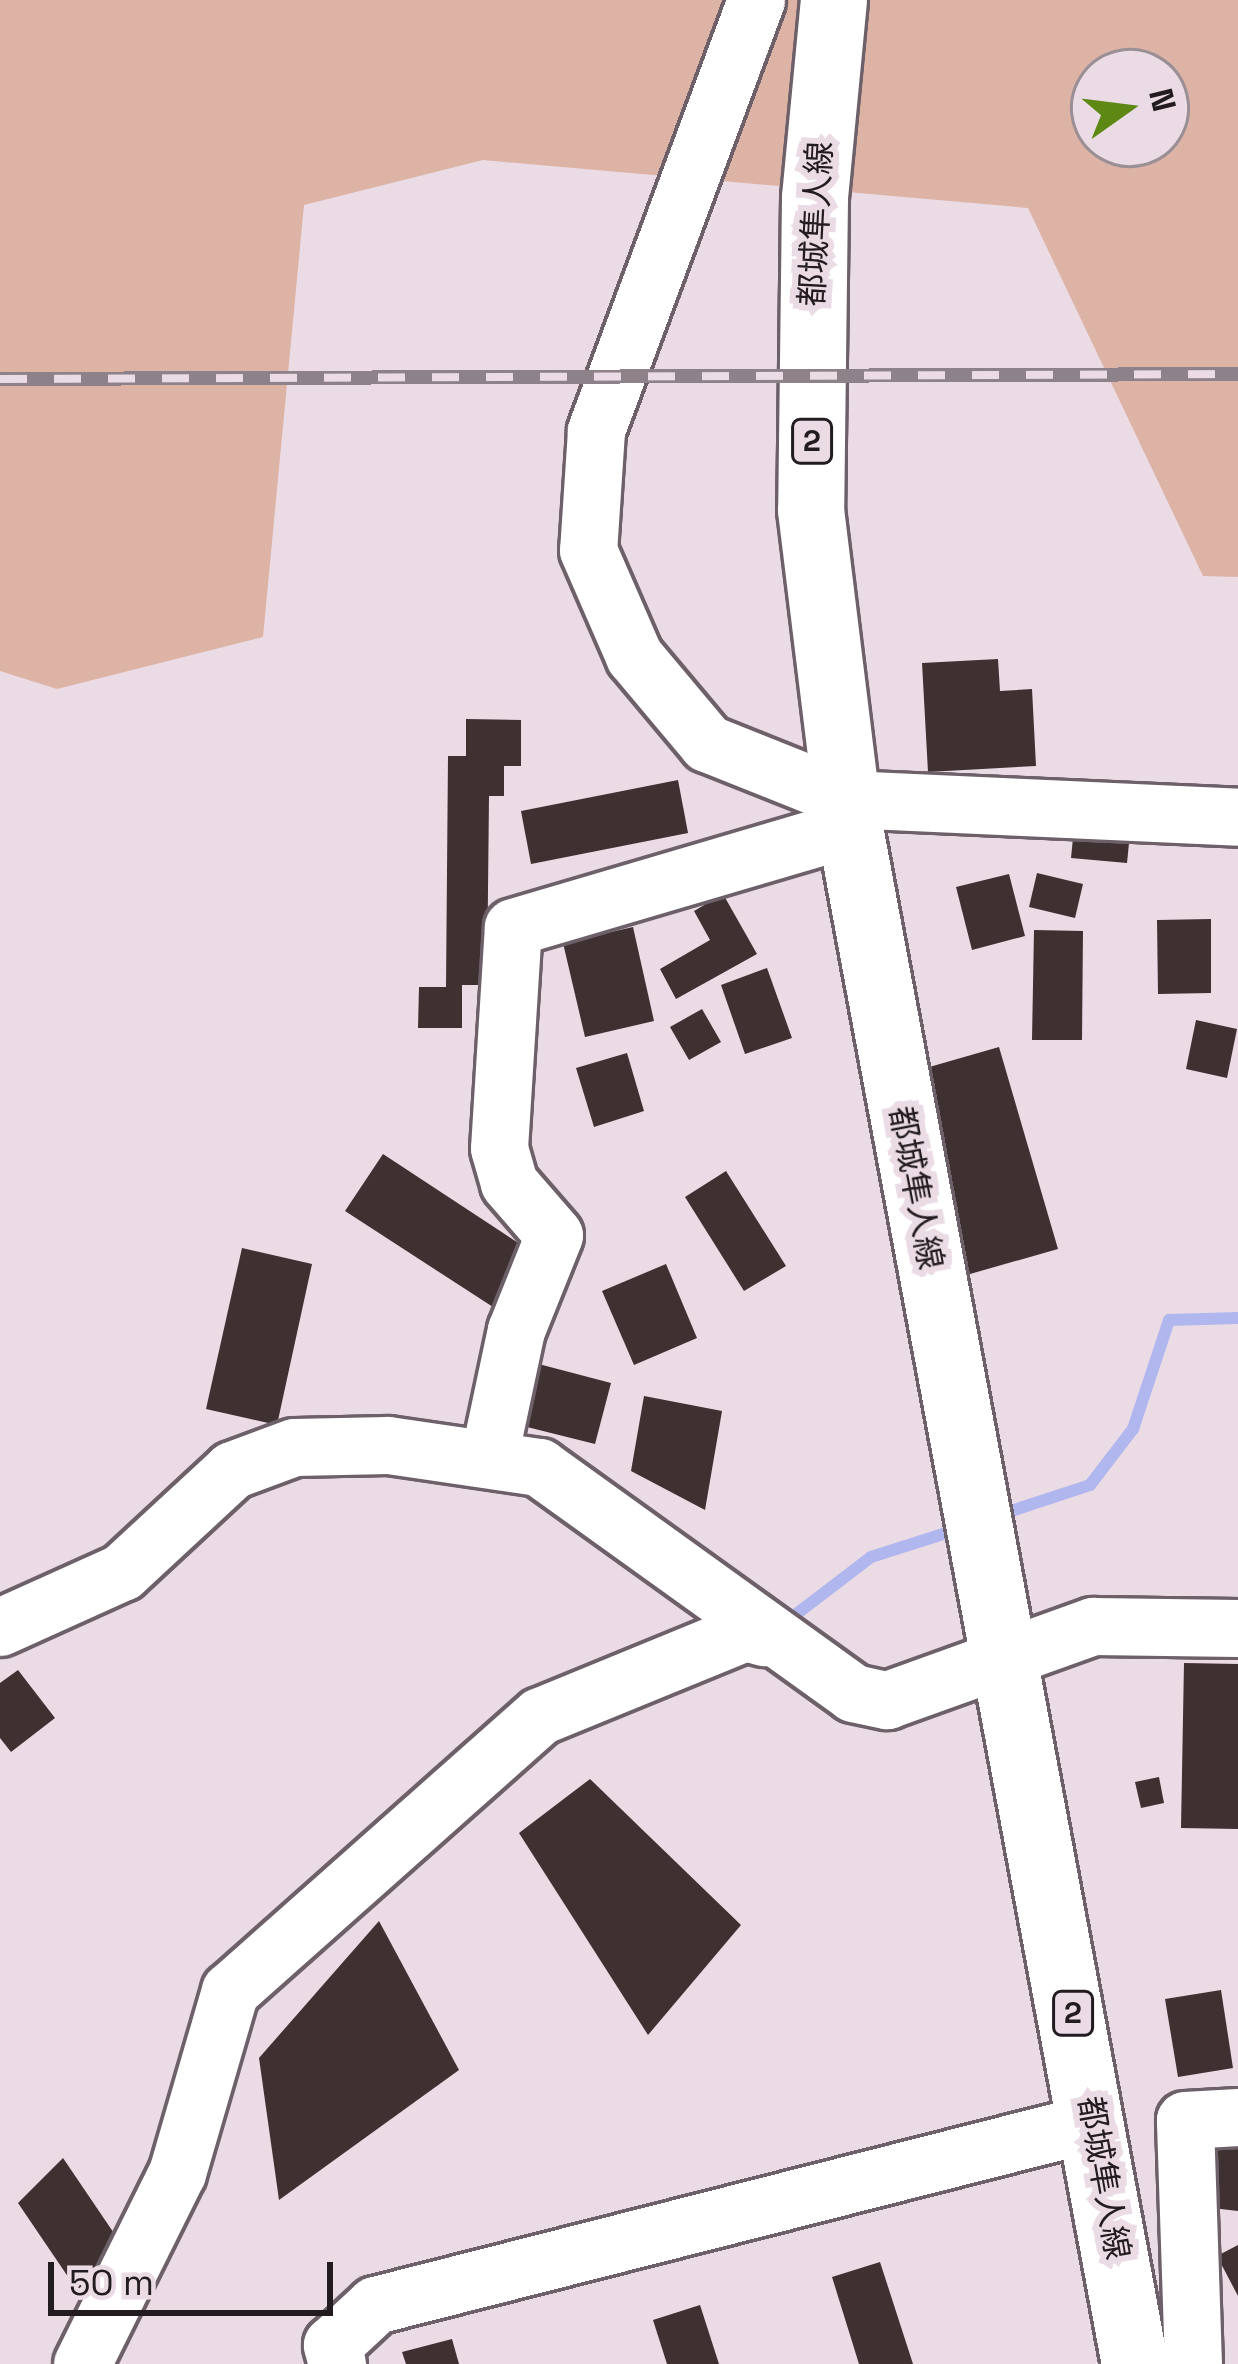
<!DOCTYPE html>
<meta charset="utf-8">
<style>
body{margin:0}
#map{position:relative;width:1238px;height:2364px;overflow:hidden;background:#ebdbe5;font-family:"Space Grotesk","Noto Sans JP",sans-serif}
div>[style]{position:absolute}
.green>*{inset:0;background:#ddb3a6}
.stream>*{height:12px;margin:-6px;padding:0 6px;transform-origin:6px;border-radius:6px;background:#b0b7ee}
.building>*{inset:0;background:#3f3032}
.roads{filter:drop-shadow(3px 0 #6d6069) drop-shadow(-3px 0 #6d6069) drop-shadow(0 3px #6d6069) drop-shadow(0 -3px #6d6069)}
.minor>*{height:57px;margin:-28.5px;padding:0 28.5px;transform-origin:28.5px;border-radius:28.5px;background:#fff}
.major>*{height:66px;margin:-33px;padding:0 33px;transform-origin:33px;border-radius:33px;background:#fff}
.rail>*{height:14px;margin-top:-7px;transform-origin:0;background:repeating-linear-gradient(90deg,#ebdbe5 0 27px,#8d8289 0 54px);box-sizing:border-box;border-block:3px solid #8d8289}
span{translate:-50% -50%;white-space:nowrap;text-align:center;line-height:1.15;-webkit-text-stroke:12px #ebdbe5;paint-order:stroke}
.shield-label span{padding:3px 9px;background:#ebdbe5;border:3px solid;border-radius:9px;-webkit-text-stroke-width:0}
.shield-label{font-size:30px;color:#221c20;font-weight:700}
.street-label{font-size:33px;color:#221c20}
.north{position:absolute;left:1070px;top:48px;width:120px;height:120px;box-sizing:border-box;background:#ebdbe5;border:3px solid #9b8f96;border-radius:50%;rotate:76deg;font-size:33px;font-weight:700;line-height:48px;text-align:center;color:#221c20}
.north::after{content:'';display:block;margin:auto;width:42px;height:54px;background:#5d8814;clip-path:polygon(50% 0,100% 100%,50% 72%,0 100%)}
.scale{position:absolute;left:48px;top:2262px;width:285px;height:54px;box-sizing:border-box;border:6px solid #221c20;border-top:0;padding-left:15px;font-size:36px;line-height:42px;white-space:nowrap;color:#221c20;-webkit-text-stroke:9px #ebdbe5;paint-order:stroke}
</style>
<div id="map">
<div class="green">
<i style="clip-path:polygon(evenodd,0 0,1238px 0,1238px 577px,1203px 576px,1028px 208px,483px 160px,304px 205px,263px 637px,57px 689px,0 671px,0 0,1094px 72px,1166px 72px,1166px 144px,1094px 144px,1094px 72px)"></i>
</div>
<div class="stream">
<i style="left:1008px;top:1512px;width:86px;rotate:-18.2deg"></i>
<i style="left:1090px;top:1485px;width:71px;rotate:-52.5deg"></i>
<i style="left:1133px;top:1429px;width:115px;rotate:-71.7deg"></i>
<i style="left:1169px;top:1320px;width:69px;rotate:-1.7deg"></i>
<i style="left:786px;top:1622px;width:107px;rotate:-37.4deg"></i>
<i style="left:871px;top:1557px;width:79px;rotate:-17.7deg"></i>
</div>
<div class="building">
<i style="clip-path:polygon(998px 659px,1000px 691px,1032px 689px,1036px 766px,928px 772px,922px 663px)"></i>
<i style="clip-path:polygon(466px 719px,521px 720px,521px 766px,504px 766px,504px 796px,489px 796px,487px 985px,462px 985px,462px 1028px,418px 1028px,419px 987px,446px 987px,448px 756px,466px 756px)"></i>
<i style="clip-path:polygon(678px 780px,688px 833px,531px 864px,521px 811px)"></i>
<i style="clip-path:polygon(1075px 818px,1131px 823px,1127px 863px,1071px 858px)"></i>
<i style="clip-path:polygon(1037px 873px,1083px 884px,1075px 918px,1029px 907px)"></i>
<i style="clip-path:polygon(1009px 874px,1025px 936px,972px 950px,956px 887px)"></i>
<i style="clip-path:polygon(723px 894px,757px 954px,676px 999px,660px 969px,710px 940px,694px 911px)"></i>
<i style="clip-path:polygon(1211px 919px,1211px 993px,1158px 994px,1157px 920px)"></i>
<i style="clip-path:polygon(633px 927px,654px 1021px,585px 1037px,563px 943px)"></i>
<i style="clip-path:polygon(1034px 930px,1083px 931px,1082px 1040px,1032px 1040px)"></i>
<i style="clip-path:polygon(767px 968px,792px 1038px,745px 1054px,721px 985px)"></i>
<i style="clip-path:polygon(702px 1009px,721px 1042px,689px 1060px,670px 1027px)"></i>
<i style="clip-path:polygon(1196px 1020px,1237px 1029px,1227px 1078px,1186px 1069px)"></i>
<i style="clip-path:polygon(999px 1047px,1058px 1249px,970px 1274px,912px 1072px)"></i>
<i style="clip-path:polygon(627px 1053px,644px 1111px,594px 1127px,576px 1068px)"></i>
<i style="clip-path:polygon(383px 1154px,532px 1252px,516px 1322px,345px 1211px)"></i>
<i style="clip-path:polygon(726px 1171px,786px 1266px,744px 1291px,685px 1197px)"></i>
<i style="clip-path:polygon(242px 1248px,312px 1264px,277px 1425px,206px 1409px)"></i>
<i style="clip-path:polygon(666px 1264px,697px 1338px,634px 1365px,602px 1291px)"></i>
<i style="clip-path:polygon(531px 1362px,611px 1383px,595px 1444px,515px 1424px)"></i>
<i style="clip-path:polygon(644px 1396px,722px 1411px,705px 1510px,631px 1471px)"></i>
<i style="clip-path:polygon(1184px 1663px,1238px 1664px,1238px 1829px,1181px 1828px)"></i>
<i style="clip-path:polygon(18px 1670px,55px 1718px,11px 1752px,0 1738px,0 1683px)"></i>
<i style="clip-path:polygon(1159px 1777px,1164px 1803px,1141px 1808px,1135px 1782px)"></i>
<i style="clip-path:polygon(590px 1779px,741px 1925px,648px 2035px,519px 1833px)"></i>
<i style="clip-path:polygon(379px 1921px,459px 2070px,279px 2200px,259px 2058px)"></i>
<i style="clip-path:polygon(1221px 1990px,1233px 2068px,1178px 2077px,1165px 1999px)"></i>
<i style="clip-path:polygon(1206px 2123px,1238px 2127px,1238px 2211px,1195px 2206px)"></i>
<i style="clip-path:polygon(63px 2158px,126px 2251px,77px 2290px,18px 2203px)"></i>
<i style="clip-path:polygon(1238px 2245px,1238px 2296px,1217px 2256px)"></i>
<i style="clip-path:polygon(880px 2262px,913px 2364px,859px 2364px,832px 2277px)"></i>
<i style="clip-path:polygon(700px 2305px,719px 2364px,667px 2364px,653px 2320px)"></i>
<i style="clip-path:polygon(452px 2339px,459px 2364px,406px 2364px,402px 2352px)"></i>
</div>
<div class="roads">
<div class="minor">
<i style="left:756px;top:0;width:460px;rotate:110.4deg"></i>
<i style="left:596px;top:431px;width:119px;rotate:93.8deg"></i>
<i style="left:588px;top:550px;width:116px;rotate:66.5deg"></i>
<i style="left:634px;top:656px;width:114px;rotate:50deg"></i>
<i style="left:707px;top:743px;width:151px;rotate:21.8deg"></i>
<i style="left:847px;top:799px;width:391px;rotate:2.6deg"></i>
<i style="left:490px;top:1452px;width:125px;rotate:-78deg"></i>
<i style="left:516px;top:1330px;width:102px;rotate:-68.2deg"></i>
<i style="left:554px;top:1235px;width:69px;rotate:-130.9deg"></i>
<i style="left:509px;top:1183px;width:36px;rotate:-106deg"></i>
<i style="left:499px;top:1148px;width:221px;rotate:-86.4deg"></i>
<i style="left:513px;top:927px;width:351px;rotate:-16.4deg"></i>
<i style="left:0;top:1627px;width:134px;rotate:-24.3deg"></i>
<i style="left:122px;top:1572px;width:150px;rotate:-42.8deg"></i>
<i style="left:232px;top:1470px;width:66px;rotate:-20.4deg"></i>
<i style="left:294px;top:1447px;width:94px;rotate:-1.2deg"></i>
<i style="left:388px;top:1445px;width:153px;rotate:8.3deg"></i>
<i style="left:539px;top:1467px;width:387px;rotate:35.7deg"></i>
<i style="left:853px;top:1693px;width:35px;rotate:12deg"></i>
<i style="left:887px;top:1700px;width:219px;rotate:-19.8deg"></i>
<i style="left:1093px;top:1626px;width:145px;rotate:0.8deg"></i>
<i style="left:82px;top:2364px;width:213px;rotate:-63.6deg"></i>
<i style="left:177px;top:2173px;width:190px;rotate:-73.8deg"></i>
<i style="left:230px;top:1991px;width:414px;rotate:-41.6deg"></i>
<i style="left:540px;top:1716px;width:222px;rotate:-22.3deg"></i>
<i style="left:745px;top:1632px;width:20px;rotate:15deg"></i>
<i style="left:337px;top:2364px;width:20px;rotate:-105deg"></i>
<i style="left:332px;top:2345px;width:59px;rotate:-42.9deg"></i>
<i style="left:375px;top:2305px;width:742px;rotate:-14.28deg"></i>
<i style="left:1193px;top:2364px;width:244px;rotate:-91.9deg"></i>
<i style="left:1185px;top:2120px;width:53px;rotate:-3.2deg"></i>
</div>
<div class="major">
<i style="left:834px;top:0;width:199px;rotate:95.5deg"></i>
<i style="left:815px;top:198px;width:312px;rotate:90.7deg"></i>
<i style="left:811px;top:510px;width:320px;rotate:83deg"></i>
<i style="left:850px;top:828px;width:1562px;rotate:79.49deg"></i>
</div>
</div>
<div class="rail">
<i style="left:0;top:379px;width:1238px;rotate:-0.23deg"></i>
</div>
<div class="shield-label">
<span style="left:812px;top:441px">2</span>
<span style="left:1073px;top:2013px">2</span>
</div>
<div class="street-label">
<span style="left:817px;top:224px;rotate:-87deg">都城隼人線</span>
<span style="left:915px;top:1188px;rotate:79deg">都城隼人線</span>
<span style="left:1103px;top:2178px;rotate:80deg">都城隼人線</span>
</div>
<div class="north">N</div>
<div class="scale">50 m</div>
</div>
